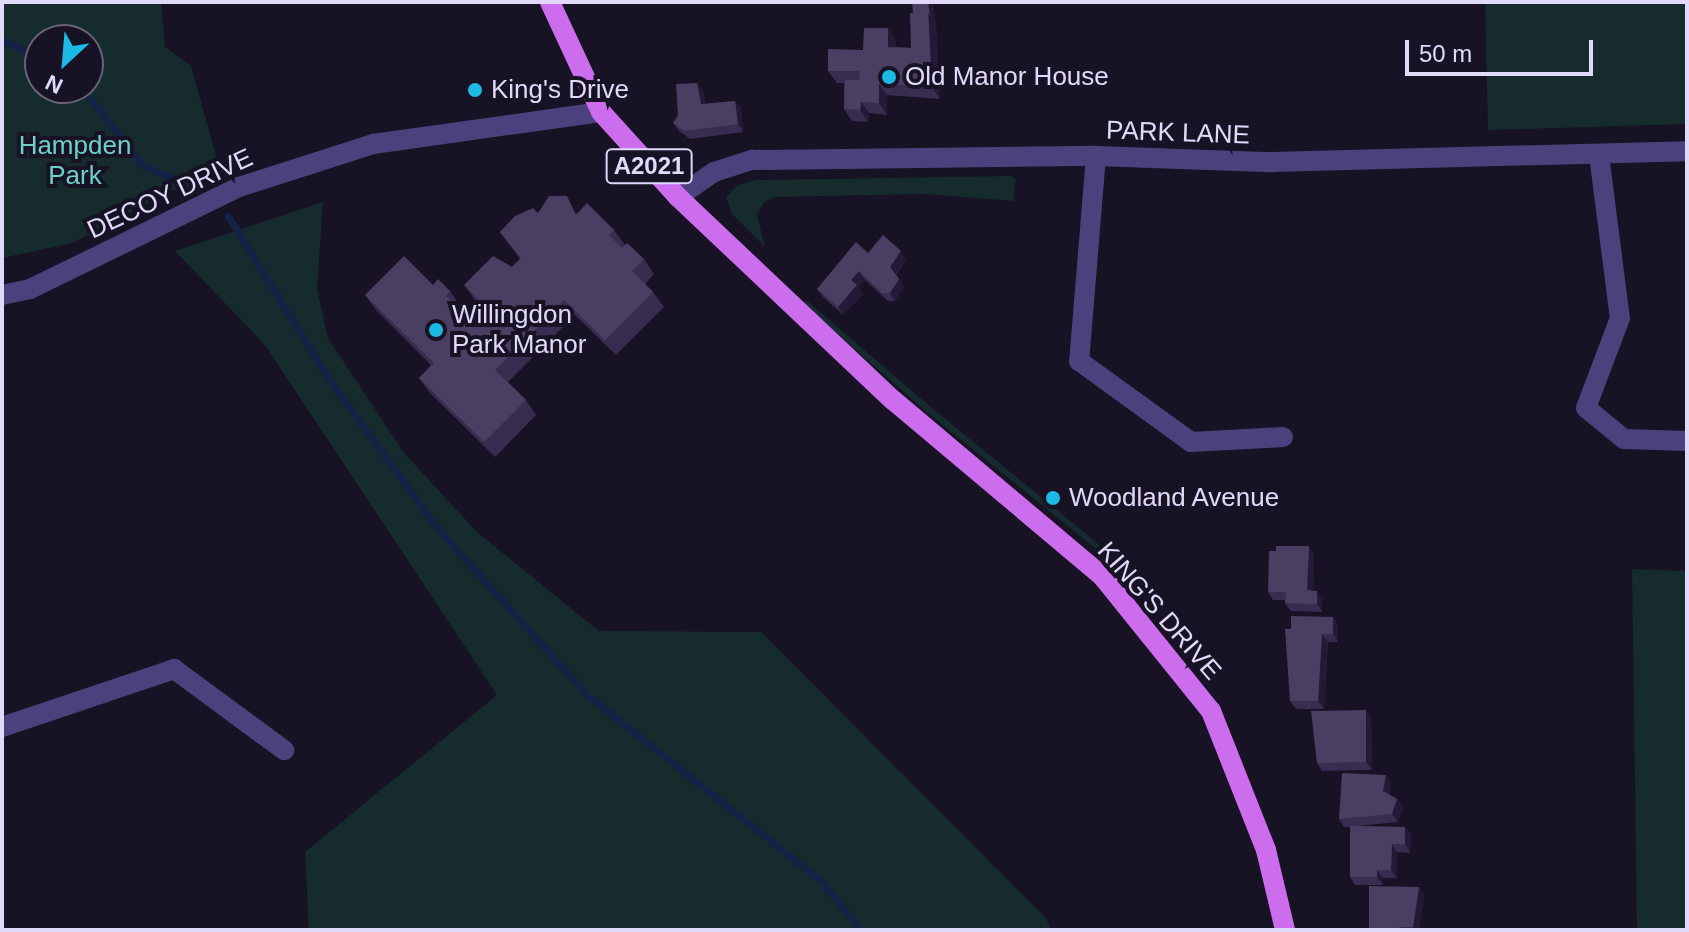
<!DOCTYPE html>
<style>
body{margin:0}
#map{position:relative;width:1689px;height:932px;overflow:hidden;background:#171224;font-family:Helvetica,sans-serif}
div>[style]{position:absolute}
.green>*{inset:0;background:#152b2d}
.stream>*{height:7px;margin:-3.5px;padding:0 3.5px;transform-origin:3.5px;border-radius:3.5px;background:#142245}
.minor>*{height:20px;margin:-10px;padding:0 10px;transform-origin:10px;border-radius:10px;background:#4b427d}
.tertiary>*{height:20px;margin:-10px;padding:0 10px;transform-origin:10px;border-radius:10px;background:#4b427d}
.primary>*{height:20px;margin:-10px;padding:0 10px;transform-origin:10px;border-radius:10px;background:#cc6dee}
.wall>*{inset:0;background:#382d50}
.shaded-wall>*{inset:0;background:#231a37}
.building>*{inset:0;background:#4a3f62}
.dots>*{width:22px;height:22px;translate:-50% -50%;box-sizing:border-box;border:4px solid #171224;border-radius:50%}
span{translate:-50% -50%;white-space:nowrap;text-align:center;line-height:1.15;-webkit-text-stroke:8px #171224;paint-order:stroke}
.shield-label span{padding:2px 6px;background:#171224;border:2px solid;border-radius:6px;-webkit-text-stroke-width:0}
.shield-label{font-size:24px;color:#e1d9fa;font-weight:700}
.poi-label{font-size:26px;color:#e1d9fa}
.left{translate:0 -50%;text-align:left}
.street-label{font-size:26px;color:#e1d9fa}
.park-label{font-size:26px;color:#6dd2c5}
.frame{position:absolute;inset:0;border:4px solid #e1d9fa;pointer-events:none}
.north{position:absolute;left:24px;top:24px;width:80px;height:80px;box-sizing:border-box;background:#171224;border:2px solid #68627a;border-radius:50%;rotate:206deg;font-size:22px;font-weight:700;line-height:32px;text-align:center;color:#e1d9fa}
.north::after{content:'';display:block;margin:auto;width:28px;height:36px;background:#1cb9e4;clip-path:polygon(50% 0,100% 100%,50% 72%,0 100%)}
.scale{position:absolute;left:1405px;top:40px;width:188px;height:36px;box-sizing:border-box;border:4px solid #e1d9fa;border-top:0;padding-left:10px;font-size:24px;line-height:28px;white-space:nowrap;color:#e1d9fa;-webkit-text-stroke:6px #171224;paint-order:stroke}
</style>
<div id="map">
<div class="green">
<i style="clip-path:polygon(evenodd,2px 2px,161px 2px,165px 47px,191px 66px,222px 177px,170px 191px,73px 243px,2px 258px,2px 2px,88px 40px,88px 88px,40px 88px,40px 40px,88px 40px)"></i>
<i style="clip-path:polygon(1485px 2px,1687px 2px,1687px 124px,1488px 130px)"></i>
<i style="clip-path:polygon(1011px 176px,1016px 179px,1013px 201px,926px 194px,775px 197px,764px 202px,757px 215px,765px 247px,732px 214px,726px 197px,738px 185px,756px 180px)"></i>
<i style="clip-path:polygon(323px 202px,317px 289px,328px 338px,404px 453px,478px 533px,599px 631px,761px 632px,1046px 918px,1051px 930px,309px 930px,305px 852px,497px 695px,265px 345px,175px 251px)"></i>
<i style="clip-path:polygon(806px 300px,933px 409px,1112px 555px,1105px 556px,929px 414px,802px 303px)"></i>
<i style="clip-path:polygon(1632px 569px,1687px 571px,1687px 930px,1637px 930px)"></i>
</div>
<div class="stream">
<i style="left:2px;top:40px;width:42px;rotate:25.3deg"></i>
<i style="left:82px;top:88px;width:97px;rotate:51.7deg"></i>
<i style="left:142px;top:164px;width:60px;rotate:25.7deg"></i>
<i style="left:228px;top:216px;width:190px;rotate:58.3deg"></i>
<i style="left:328px;top:378px;width:188px;rotate:53.9deg"></i>
<i style="left:439px;top:530px;width:220px;rotate:48.1deg"></i>
<i style="left:586px;top:694px;width:299px;rotate:38.5deg"></i>
<i style="left:820px;top:880px;width:65px;rotate:50.6deg"></i>
</div>
<div class="minor">
<i style="left:1599px;top:155px;width:164px;rotate:82.7deg"></i>
<i style="left:1620px;top:318px;width:96px;rotate:110.7deg"></i>
<i style="left:1586px;top:408px;width:49px;rotate:39.2deg"></i>
<i style="left:1624px;top:439px;width:63px;rotate:1.8deg"></i>
<i style="left:1096px;top:156px;width:206px;rotate:94.7deg"></i>
<i style="left:1079px;top:361px;width:138px;rotate:35.9deg"></i>
<i style="left:1191px;top:442px;width:92px;rotate:-3.1deg"></i>
<i style="left:678px;top:197px;width:44px;rotate:-34.8deg"></i>
<i style="left:714px;top:172px;width:40px;rotate:-18deg"></i>
<i style="left:752px;top:160px;width:344px;rotate:-0.7deg"></i>
<i style="left:1096px;top:156px;width:176px;rotate:2deg"></i>
<i style="left:1272px;top:162px;width:415px;rotate:-1.5deg"></i>
<i style="left:2px;top:727px;width:182px;rotate:-18.6deg"></i>
<i style="left:174px;top:669px;width:137px;rotate:36.4deg"></i>
</div>
<div class="tertiary">
<i style="left:2px;top:295px;width:29px;rotate:-12deg"></i>
<i style="left:30px;top:289px;width:233px;rotate:-26deg"></i>
<i style="left:239px;top:187px;width:141px;rotate:-17.8deg"></i>
<i style="left:373px;top:144px;width:230px;rotate:-8deg"></i>
</div>
<div class="primary">
<i style="left:550px;top:2px;width:121px;rotate:65.1deg"></i>
<i style="left:601px;top:112px;width:115px;rotate:47.8deg"></i>
<i style="left:678px;top:197px;width:296px;rotate:43.4deg"></i>
<i style="left:893px;top:400px;width:273px;rotate:40.1deg"></i>
<i style="left:1102px;top:576px;width:174px;rotate:51.1deg"></i>
<i style="left:1211px;top:711px;width:149px;rotate:68.4deg"></i>
<i style="left:1266px;top:850px;width:82px;rotate:76.6deg"></i>
</div>
<div class="wall">
<i style="clip-path:polygon(933px 7px,936px 25px,940px 99px,887px 95px,887px 115px,869px 113px,868px 122px,852px 121px,844px 109px,844px 83px,837px 83px,828px 71px,863px 50px,896px 40px,896px 47px,911px 48px)"></i>
<i style="clip-path:polygon(697px 83px,703px 91px,705px 104px,735px 101px,741px 109px,743px 132px,690px 139px,679px 131px,673px 123px)"></i>
<i style="clip-path:polygon(578px 213px,614px 230px,625px 245px,644px 259px,654px 274px,645px 284px,653px 292px,664px 307px,616px 355px,575px 315px,508px 382px,526px 400px,536px 415px,495px 457px,430px 393px,419px 378px,431px 365px,376px 310px,365px 295px,433px 285px,450px 291px,461px 307px,459px 309px,474px 324px,477px 321px,469px 310px,477px 303px,464px 285px,512px 267px,520px 259px,500px 232px)"></i>
<i style="clip-path:polygon(868px 253px,906px 259px,896px 275px,904px 287px,895px 301px,888px 301px,865px 280px,858px 287px,863px 294px,843px 315px,823px 297px,817px 289px)"></i>
<i style="clip-path:polygon(1309px 546px,1314px 555px,1313px 591px,1322px 599px,1322px 612px,1291px 611px,1285px 603px,1285px 600px,1273px 600px,1268px 592px,1276px 551px)"></i>
<i style="clip-path:polygon(1333px 617px,1338px 625px,1338px 642px,1328px 642px,1324px 709px,1296px 709px,1290px 701px,1291px 629px)"></i>
<i style="clip-path:polygon(1371px 718px,1372px 770px,1322px 771px,1317px 763px)"></i>
<i style="clip-path:polygon(1391px 783px,1389px 795px,1397px 799px,1403px 807px,1398px 822px,1358px 826px,1405px 827px,1411px 835px,1410px 853px,1397px 852px,1397px 878px,1383px 878px,1383px 885px,1355px 885px,1350px 877px,1350px 827px,1344px 827px,1339px 819px)"></i>
<i style="clip-path:polygon(1419px 887px,1424px 895px,1419px 930px,1369px 930px)"></i>
</div>
<div class="shaded-wall">
<i style="clip-path:polygon(928px 2px,935px 2px,933px 7px,936px 25px,940px 99px,932px 87px)"></i>
<i style="clip-path:polygon(888px 28px,896px 40px,896px 59px,888px 47px)"></i>
<i style="clip-path:polygon(697px 83px,703px 91px,706px 112px,701px 104px)"></i>
<i style="clip-path:polygon(879px 84px,887px 95px,887px 115px,879px 103px)"></i>
<i style="clip-path:polygon(735px 101px,741px 109px,743px 132px,738px 124px)"></i>
<i style="clip-path:polygon(861px 102px,869px 113px,868px 122px,860px 110px)"></i>
<i style="clip-path:polygon(901px 251px,906px 259px,895px 275px,890px 267px)"></i>
<i style="clip-path:polygon(859px 271px,865px 280px,858px 287px,863px 294px,843px 315px,838px 307px,851px 280px)"></i>
<i style="clip-path:polygon(899px 279px,904px 287px,895px 301px,890px 293px)"></i>
<i style="clip-path:polygon(1309px 546px,1314px 555px,1313px 598px,1307px 590px)"></i>
<i style="clip-path:polygon(1317px 591px,1322px 599px,1322px 612px,1317px 604px)"></i>
<i style="clip-path:polygon(1333px 617px,1338px 625px,1338px 642px,1333px 634px)"></i>
<i style="clip-path:polygon(1322px 634px,1328px 642px,1324px 709px,1318px 701px)"></i>
<i style="clip-path:polygon(1366px 710px,1371px 718px,1372px 770px,1366px 762px)"></i>
<i style="clip-path:polygon(1386px 775px,1391px 783px,1389px 799px,1383px 791px)"></i>
<i style="clip-path:polygon(1397px 799px,1403px 807px,1398px 822px,1392px 814px)"></i>
<i style="clip-path:polygon(1405px 827px,1411px 835px,1410px 853px,1405px 844px)"></i>
<i style="clip-path:polygon(1392px 844px,1397px 852px,1397px 878px,1391px 870px)"></i>
<i style="clip-path:polygon(1377px 870px,1383px 878px,1383px 885px,1377px 877px)"></i>
<i style="clip-path:polygon(1419px 887px,1424px 895px,1419px 930px,1415px 930px,1413px 927px)"></i>
</div>
<div class="building">
<i style="clip-path:polygon(912px 2px,928px 2px,930px 17px,928px 13px,913px 13px)"></i>
<i style="clip-path:polygon(910px 13px,928px 13px,932px 87px,879px 84px,879px 103px,861px 102px,860px 110px,844px 109px,845px 80px,859px 80px,860px 71px,828px 71px,828px 49px,863px 50px,864px 28px,888px 28px,888px 47px,911px 48px)"></i>
<i style="clip-path:polygon(697px 83px,701px 104px,735px 101px,738px 124px,684px 131px,673px 123px,678px 117px,676px 84px)"></i>
<i style="clip-path:polygon(549px 196px,567px 196px,576px 215px,587px 203px,614px 230px,609px 235px,622px 248px,627px 243px,644px 259px,632px 271px,653px 292px,605px 340px,564px 300px,495px 370px,526px 400px,484px 442px,419px 378px,434px 363px,365px 295px,404px 256px,433px 285px,438px 279px,450px 291px,446px 296px,474px 324px,478px 319px,469px 310px,479px 300px,464px 285px,493px 256px,512px 267px,521px 258px,500px 232px,515px 216px,533px 208px,538px 213px)"></i>
<i style="clip-path:polygon(883px 235px,901px 251px,890px 267px,899px 279px,890px 293px,882px 293px,859px 271px,851px 280px,857px 285px,838px 307px,817px 289px,856px 242px,868px 253px)"></i>
<i style="clip-path:polygon(1276px 546px,1309px 546px,1307px 590px,1317px 591px,1317px 604px,1285px 603px,1286px 592px,1268px 592px,1269px 551px,1276px 551px)"></i>
<i style="clip-path:polygon(1291px 616px,1333px 617px,1333px 634px,1322px 634px,1318px 701px,1290px 701px,1285px 629px,1291px 629px)"></i>
<i style="clip-path:polygon(1366px 710px,1366px 762px,1317px 763px,1311px 711px)"></i>
<i style="clip-path:polygon(1342px 773px,1386px 775px,1383px 791px,1397px 799px,1392px 814px,1339px 819px)"></i>
<i style="clip-path:polygon(1350px 826px,1405px 827px,1405px 844px,1392px 844px,1391px 870px,1377px 870px,1377px 877px,1350px 877px)"></i>
<i style="clip-path:polygon(1369px 886px,1419px 887px,1413px 927px,1399px 927px,1399px 930px,1369px 930px)"></i>
</div>
<div class="dots">
<i style="left:889px;top:77px;background:#1cb9e4"></i>
<i style="left:475px;top:90px;background:#1cb9e4"></i>
<i style="left:436px;top:330px;background:#1cb9e4"></i>
<i style="left:1053px;top:498px;background:#1cb9e4"></i>
</div>
<div class="shield-label">
<span style="left:649px;top:166px">A2021</span>
</div>
<div class="poi-label">
<span class="left" style="left:905px;top:77px">Old Manor House</span>
<span class="left" style="left:491px;top:90px">King's Drive</span>
<span class="left" style="left:452px;top:330px">Willingdon<br>Park Manor</span>
<span class="left" style="left:1069px;top:498px">Woodland Avenue</span>
</div>
<div class="street-label">
<span style="left:1178px;top:133px;rotate:2deg">PARK LANE</span>
<span style="left:170px;top:194px;rotate:-25deg">DECOY DRIVE</span>
<span style="left:1159px;top:611px;rotate:49deg">KING'S DRIVE</span>
</div>
<div class="park-label">
<span style="left:75px;top:161px">Hampden<br>Park</span>
</div>
<div class="frame"></div>
<div class="north">N</div>
<div class="scale">50 m</div>
</div>
